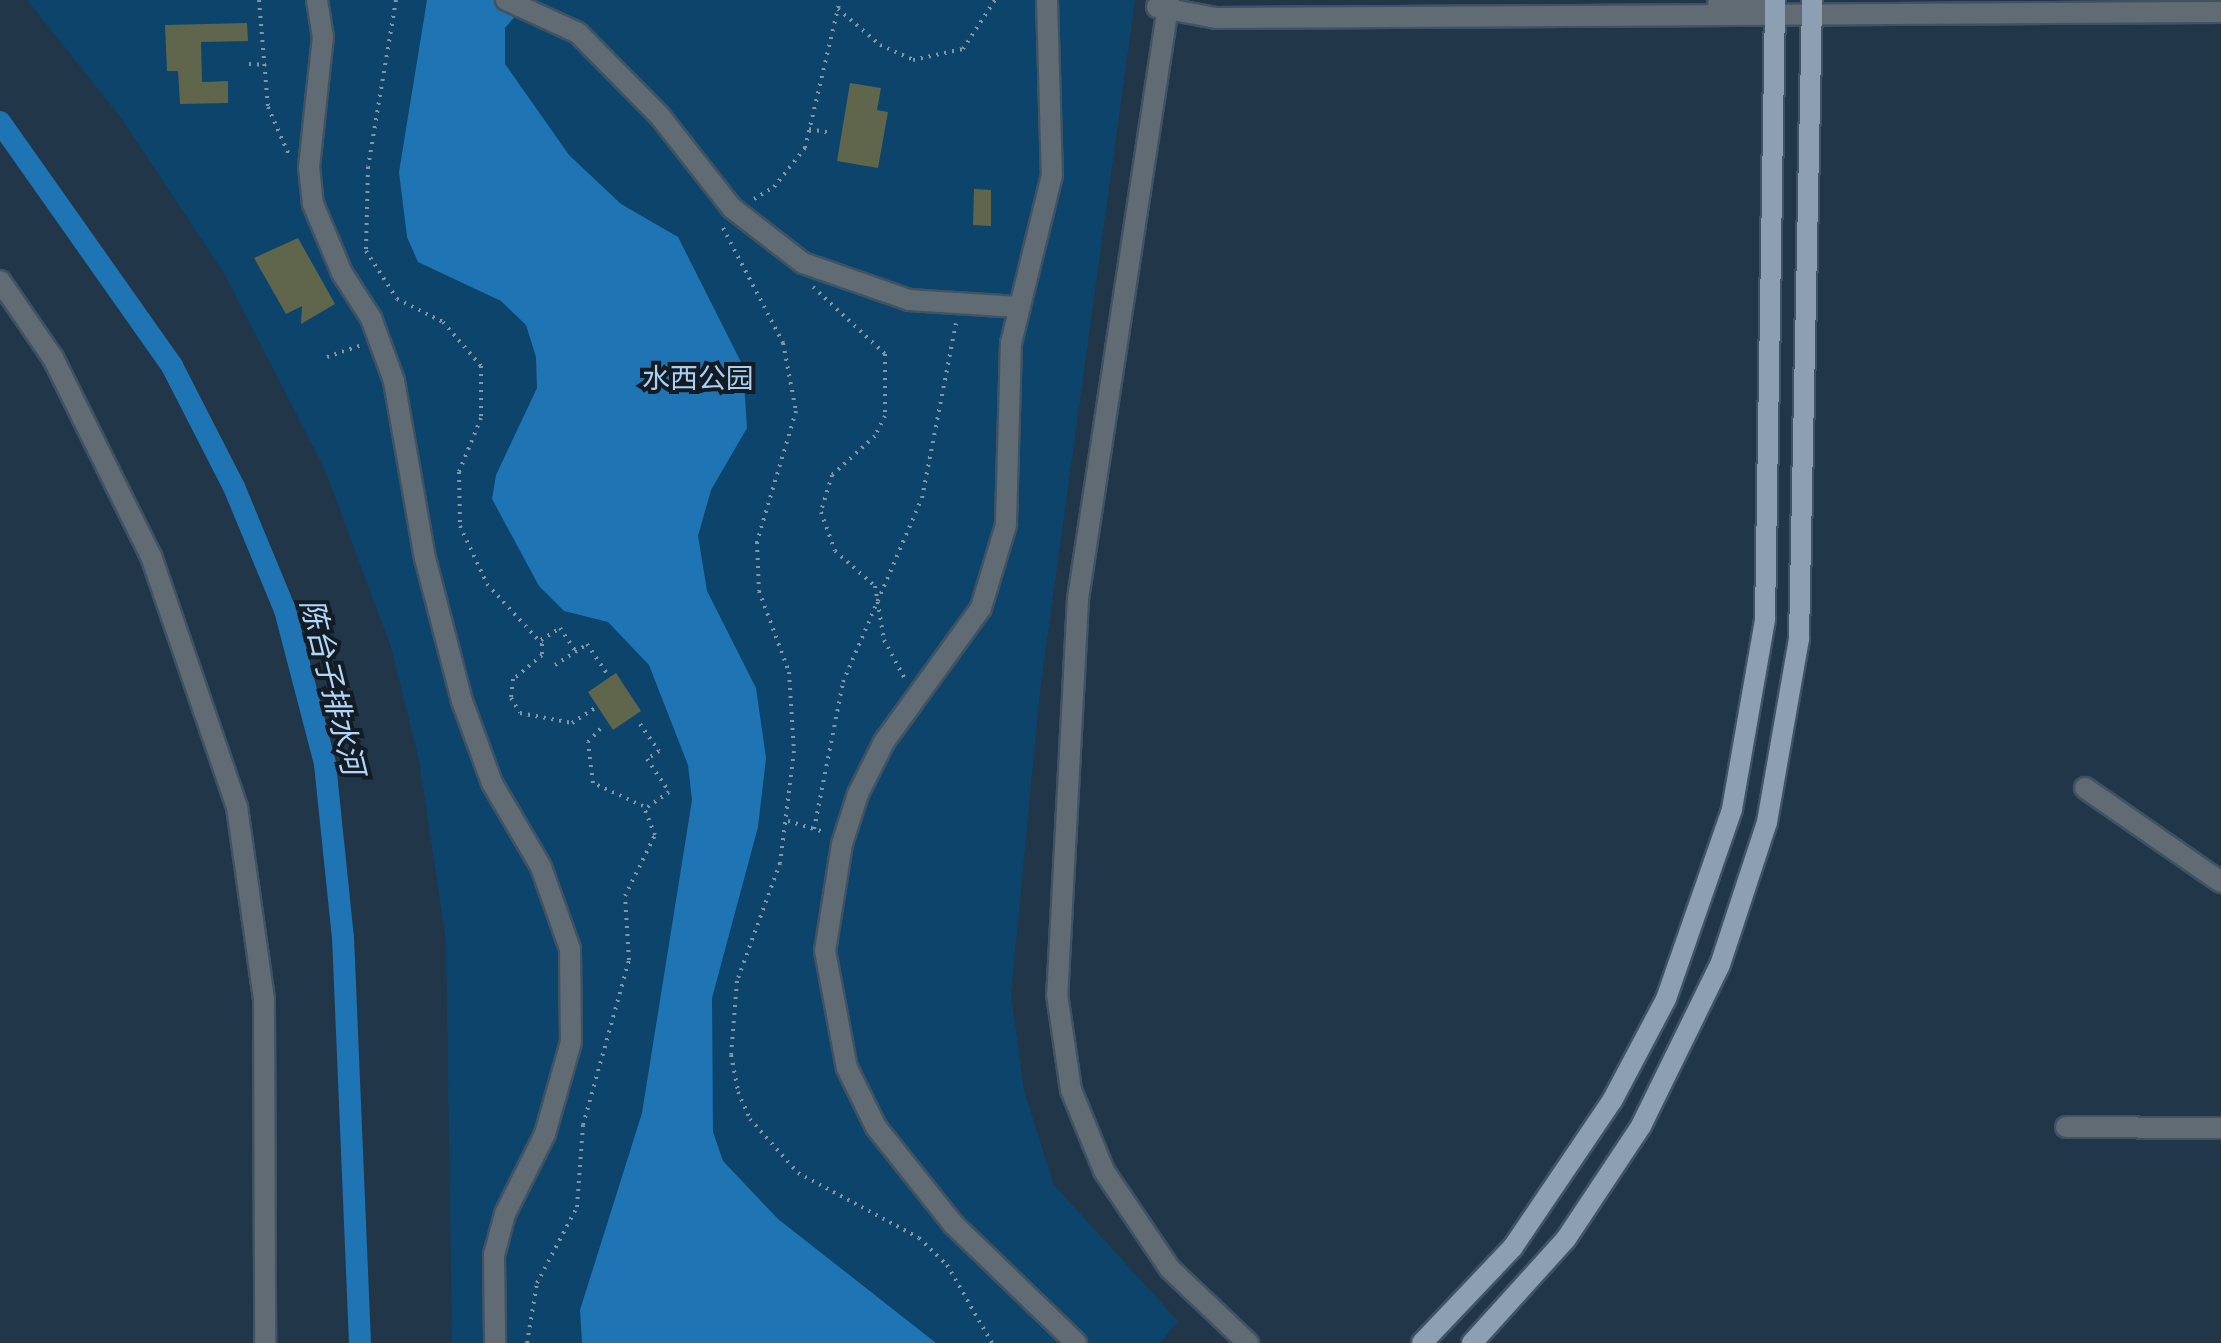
<!DOCTYPE html>
<meta charset="utf-8">
<style>
body{margin:0}
#map{position:relative;width:2221px;height:1343px;overflow:hidden;background:#213648;font-family:Karla,"Noto Sans SC",sans-serif}
div>[style]{position:absolute}
.green>*{inset:0;background:#0d446c}
.water>*{inset:0;background:#1f74b4}
.canal>*{height:22px;margin:-11px;padding:0 11px;transform-origin:11px;border-radius:11px;background:#1f74b4}
.building>*{inset:0;background:#5f664b}
.path>*{height:4px;margin-top:-2px;transform-origin:0;background:repeating-linear-gradient(90deg,#8495a3 0 2px,transparent 0 8px)}
.roads{filter:drop-shadow(2px 0 #3f5364) drop-shadow(-2px 0 #3f5364) drop-shadow(0 2px #3f5364) drop-shadow(0 -2px #3f5364)}
.minor>*{height:20px;margin:-10px;padding:0 10px;transform-origin:10px;border-radius:10px;background:#616b74}
.major>*{height:20px;margin:-10px;padding:0 10px;transform-origin:10px;border-radius:10px;background:#8da0b3}
span{translate:-50% -50%;white-space:nowrap;text-align:center;line-height:1.15;-webkit-text-stroke:8px #131c24;paint-order:stroke}
.park-label{font-size:28px;color:#a9cff1}
.water-label{font-size:30px;color:#b1d6f9;font-style:italic}
</style>
<div id="map">
<div class="green">
<i style="clip-path:polygon(27px 0,1135px 0,1040px 691px,1011px 995px,1024px 1091px,1054px 1185px,1178px 1321px,1160px 1343px,452px 1343px,446px 941px,419px 760px,391px 647px,325px 470px,225px 275px,122px 119px)"></i>
</div>
<div class="water">
<i style="clip-path:polygon(427px 0,529px 0,505px 28px,505px 64px,569px 155px,621px 204px,678px 237px,743px 366px,747px 428px,711px 490px,698px 536px,707px 591px,756px 688px,766px 758px,758px 827px,712px 998px,713px 1132px,723px 1161px,778px 1219px,936px 1343px,582px 1343px,580px 1310px,642px 1113px,692px 800px,688px 765px,649px 665px,608px 622px,564px 611px,539px 586px,492px 499px,496px 475px,537px 388px,536px 357px,526px 325px,501px 301px,418px 262px,407px 237px,399px 172px)"></i>
</div>
<div class="canal">
<i style="left:0;top:122px;width:299px;rotate:54.8deg"></i>
<i style="left:172px;top:366px;width:136px;rotate:62.9deg"></i>
<i style="left:234px;top:487px;width:133px;rotate:67.5deg"></i>
<i style="left:285px;top:610px;width:159px;rotate:75.4deg"></i>
<i style="left:325px;top:764px;width:174px;rotate:84.1deg"></i>
<i style="left:343px;top:937px;width:406px;rotate:87.6deg"></i>
</div>
<div class="building">
<i style="clip-path:polygon(247px 23px,248px 41px,201px 42px,202px 82px,228px 81px,228px 103px,180px 104px,178px 71px,167px 71px,165px 25px)"></i>
<i style="clip-path:polygon(850px 83px,881px 88px,877px 110px,888px 112px,878px 168px,837px 161px)"></i>
<i style="clip-path:polygon(974px 189px,991px 190px,991px 226px,973px 225px)"></i>
<i style="clip-path:polygon(298px 238px,335px 304px,301px 324px,302px 306px,286px 314px,254px 258px)"></i>
<i style="clip-path:polygon(616px 673px,641px 711px,613px 730px,588px 692px)"></i>
</div>
<div class="path">
<i style="left:259px;top:0;width:107px;rotate:85.2deg"></i>
<i style="left:268px;top:107px;width:52px;rotate:66.4deg"></i>
<i style="left:396px;top:0;width:169px;rotate:99.5deg"></i>
<i style="left:368px;top:167px;width:84px;rotate:91.4deg"></i>
<i style="left:366px;top:251px;width:57px;rotate:57.1deg"></i>
<i style="left:397px;top:299px;width:51px;rotate:26.6deg"></i>
<i style="left:443px;top:322px;width:58px;rotate:49.2deg"></i>
<i style="left:481px;top:366px;width:52px;rotate:90deg"></i>
<i style="left:481px;top:418px;width:58px;rotate:112.2deg"></i>
<i style="left:459px;top:472px;width:54px;rotate:88.9deg"></i>
<i style="left:460px;top:526px;width:64px;rotate:65deg"></i>
<i style="left:487px;top:584px;width:81px;rotate:47.5deg"></i>
<i style="left:542px;top:644px;width:11px;rotate:90deg"></i>
<i style="left:542px;top:655px;width:38px;rotate:140deg"></i>
<i style="left:513px;top:679px;width:19px;rotate:96deg"></i>
<i style="left:511px;top:698px;width:17px;rotate:59deg"></i>
<i style="left:520px;top:713px;width:53px;rotate:10.9deg"></i>
<i style="left:572px;top:723px;width:27px;rotate:-33deg"></i>
<i style="left:838px;top:9px;width:55px;rotate:40.6deg"></i>
<i style="left:880px;top:45px;width:36px;rotate:24deg"></i>
<i style="left:913px;top:60px;width:51px;rotate:-12.4deg"></i>
<i style="left:963px;top:49px;width:59px;rotate:-56.9deg"></i>
<i style="left:249px;top:64px;width:17px;rotate:3deg"></i>
<i style="left:809px;top:129px;width:22px;rotate:10deg"></i>
<i style="left:754px;top:199px;width:23px;rotate:-31deg"></i>
<i style="left:774px;top:187px;width:50px;rotate:-51.5deg"></i>
<i style="left:805px;top:148px;width:152px;rotate:-76.7deg"></i>
<i style="left:723px;top:228px;width:130px;rotate:62.4deg"></i>
<i style="left:783px;top:343px;width:69px;rotate:79.2deg"></i>
<i style="left:796px;top:411px;width:137px;rotate:106.6deg"></i>
<i style="left:757px;top:542px;width:49px;rotate:87.7deg"></i>
<i style="left:759px;top:591px;width:86px;rotate:69.7deg"></i>
<i style="left:789px;top:672px;width:79px;rotate:86.4deg"></i>
<i style="left:794px;top:751px;width:113px;rotate:97.1deg"></i>
<i style="left:780px;top:863px;width:126px;rotate:110deg"></i>
<i style="left:737px;top:981px;width:74px;rotate:94.6deg"></i>
<i style="left:731px;top:1055px;width:38px;rotate:79deg"></i>
<i style="left:738px;top:1092px;width:30px;rotate:66deg"></i>
<i style="left:750px;top:1119px;width:72px;rotate:48.4deg"></i>
<i style="left:798px;top:1173px;width:137px;rotate:28.2deg"></i>
<i style="left:919px;top:1238px;width:39px;rotate:44deg"></i>
<i style="left:947px;top:1265px;width:90px;rotate:60deg"></i>
<i style="left:813px;top:287px;width:98px;rotate:42.9deg"></i>
<i style="left:885px;top:354px;width:62px;rotate:90deg"></i>
<i style="left:885px;top:416px;width:22px;rotate:117deg"></i>
<i style="left:875px;top:436px;width:58px;rotate:137.8deg"></i>
<i style="left:832px;top:475px;width:39px;rotate:107deg"></i>
<i style="left:821px;top:512px;width:41px;rotate:70.3deg"></i>
<i style="left:835px;top:551px;width:53px;rotate:41.2deg"></i>
<i style="left:875px;top:586px;width:55px;rotate:80.5deg"></i>
<i style="left:884px;top:640px;width:44px;rotate:61.7deg"></i>
<i style="left:327px;top:357px;width:37px;rotate:-19deg"></i>
<i style="left:541px;top:640px;width:22px;rotate:-32deg"></i>
<i style="left:560px;top:628px;width:29px;rotate:56deg"></i>
<i style="left:555px;top:665px;width:38px;rotate:-33deg"></i>
<i style="left:587px;top:644px;width:40px;rotate:56deg"></i>
<i style="left:640px;top:724px;width:33px;rotate:55deg"></i>
<i style="left:659px;top:751px;width:14px;rotate:146deg"></i>
<i style="left:647px;top:759px;width:40px;rotate:56deg"></i>
<i style="left:669px;top:792px;width:29px;rotate:145deg"></i>
<i style="left:788px;top:821px;width:38px;rotate:17deg"></i>
<i style="left:814px;top:829px;width:150px;rotate:-78.8deg"></i>
<i style="left:843px;top:682px;width:200px;rotate:-66.8deg"></i>
<i style="left:922px;top:498px;width:178px;rotate:-79deg"></i>
<i style="left:527px;top:1343px;width:61px;rotate:-80.5deg"></i>
<i style="left:537px;top:1283px;width:86px;rotate:-62.2deg"></i>
<i style="left:577px;top:1207px;width:82px;rotate:-85.8deg"></i>
<i style="left:583px;top:1125px;width:171px;rotate:-74.4deg"></i>
<i style="left:629px;top:960px;width:64px;rotate:-93.6deg"></i>
<i style="left:625px;top:896px;width:68px;rotate:-63.8deg"></i>
<i style="left:655px;top:835px;width:31px;rotate:-112deg"></i>
<i style="left:643px;top:806px;width:55px;rotate:-155.3deg"></i>
<i style="left:593px;top:783px;width:41px;rotate:-97deg"></i>
<i style="left:588px;top:742px;width:23px;rotate:-47deg"></i>
</div>
<div class="roads">
<div class="minor">
<i style="left:317px;top:0;width:36px;rotate:81deg"></i>
<i style="left:323px;top:36px;width:132px;rotate:96.1deg"></i>
<i style="left:309px;top:167px;width:37px;rotate:84deg"></i>
<i style="left:313px;top:204px;width:75px;rotate:67.2deg"></i>
<i style="left:342px;top:273px;width:54px;rotate:57.2deg"></i>
<i style="left:371px;top:318px;width:67px;rotate:69.9deg"></i>
<i style="left:394px;top:381px;width:180px;rotate:80.1deg"></i>
<i style="left:425px;top:558px;width:148px;rotate:75.5deg"></i>
<i style="left:462px;top:701px;width:87px;rotate:69.9deg"></i>
<i style="left:492px;top:783px;width:97px;rotate:59.7deg"></i>
<i style="left:541px;top:867px;width:87px;rotate:70.5deg"></i>
<i style="left:570px;top:949px;width:93px;rotate:89.4deg"></i>
<i style="left:571px;top:1042px;width:96px;rotate:105.8deg"></i>
<i style="left:545px;top:1134px;width:89px;rotate:116.6deg"></i>
<i style="left:505px;top:1214px;width:42px;rotate:105deg"></i>
<i style="left:494px;top:1255px;width:88px;rotate:89.3deg"></i>
<i style="left:506px;top:0;width:79px;rotate:24.6deg"></i>
<i style="left:578px;top:33px;width:115px;rotate:45.4deg"></i>
<i style="left:659px;top:115px;width:118px;rotate:51.9deg"></i>
<i style="left:732px;top:208px;width:90px;rotate:37.8deg"></i>
<i style="left:803px;top:263px;width:112px;rotate:19.2deg"></i>
<i style="left:909px;top:300px;width:109px;rotate:3.7deg"></i>
<i style="left:1047px;top:0;width:175px;rotate:88.4deg"></i>
<i style="left:1052px;top:175px;width:173px;rotate:103.7deg"></i>
<i style="left:1011px;top:343px;width:182px;rotate:91.6deg"></i>
<i style="left:1006px;top:525px;width:87px;rotate:106.8deg"></i>
<i style="left:981px;top:608px;width:165px;rotate:125.9deg"></i>
<i style="left:884px;top:742px;width:58px;rotate:116.6deg"></i>
<i style="left:858px;top:794px;width:52px;rotate:107.7deg"></i>
<i style="left:842px;top:844px;width:108px;rotate:99deg"></i>
<i style="left:825px;top:951px;width:119px;rotate:79.4deg"></i>
<i style="left:847px;top:1068px;width:66px;rotate:63.8deg"></i>
<i style="left:876px;top:1127px;width:125px;rotate:51.5deg"></i>
<i style="left:954px;top:1225px;width:170px;rotate:44deg"></i>
<i style="left:1169px;top:0;width:606px;rotate:98.64deg"></i>
<i style="left:1078px;top:599px;width:396px;rotate:93deg"></i>
<i style="left:1057px;top:994px;width:97px;rotate:81.7deg"></i>
<i style="left:1071px;top:1090px;width:87px;rotate:67.8deg"></i>
<i style="left:1104px;top:1171px;width:118px;rotate:56deg"></i>
<i style="left:1170px;top:1269px;width:108px;rotate:43.5deg"></i>
<i style="left:1718px;top:3px;width:44px;rotate:-3.9deg"></i>
<i style="left:1157px;top:7px;width:60px;rotate:10.6deg"></i>
<i style="left:1216px;top:18px;width:1005px;rotate:-0.34deg"></i>
<i style="left:0;top:281px;width:93px;rotate:55.5deg"></i>
<i style="left:53px;top:358px;width:221px;rotate:63.7deg"></i>
<i style="left:151px;top:556px;width:265px;rotate:71.1deg"></i>
<i style="left:237px;top:807px;width:195px;rotate:82deg"></i>
<i style="left:264px;top:1000px;width:343px;rotate:89.8deg"></i>
<i style="left:2085px;top:788px;width:165px;rotate:34.7deg"></i>
<i style="left:2066px;top:1127px;width:155px;rotate:0.4deg"></i>
</div>
<div class="major">
<i style="left:1422px;top:1343px;width:132px;rotate:-46.5deg"></i>
<i style="left:1513px;top:1247px;width:176px;rotate:-55.9deg"></i>
<i style="left:1612px;top:1101px;width:115px;rotate:-62.1deg"></i>
<i style="left:1666px;top:999px;width:201px;rotate:-70.8deg"></i>
<i style="left:1732px;top:809px;width:193px;rotate:-80.1deg"></i>
<i style="left:1765px;top:619px;width:619px;rotate:-89.07deg"></i>
<i style="left:1472px;top:1343px;width:140px;rotate:-47.9deg"></i>
<i style="left:1566px;top:1239px;width:136px;rotate:-56.4deg"></i>
<i style="left:1641px;top:1126px;width:179px;rotate:-63.9deg"></i>
<i style="left:1720px;top:965px;width:151px;rotate:-71.8deg"></i>
<i style="left:1767px;top:822px;width:186px;rotate:-80.1deg"></i>
<i style="left:1799px;top:639px;width:639px;rotate:-88.83deg"></i>
</div>
</div>
<div class="park-label">
<span style="left:698px;top:379px">水西公园</span>
</div>
<div class="water-label">
<span style="left:332px;top:687px;rotate:76deg">陈台子排水河</span>
</div>
</div>
